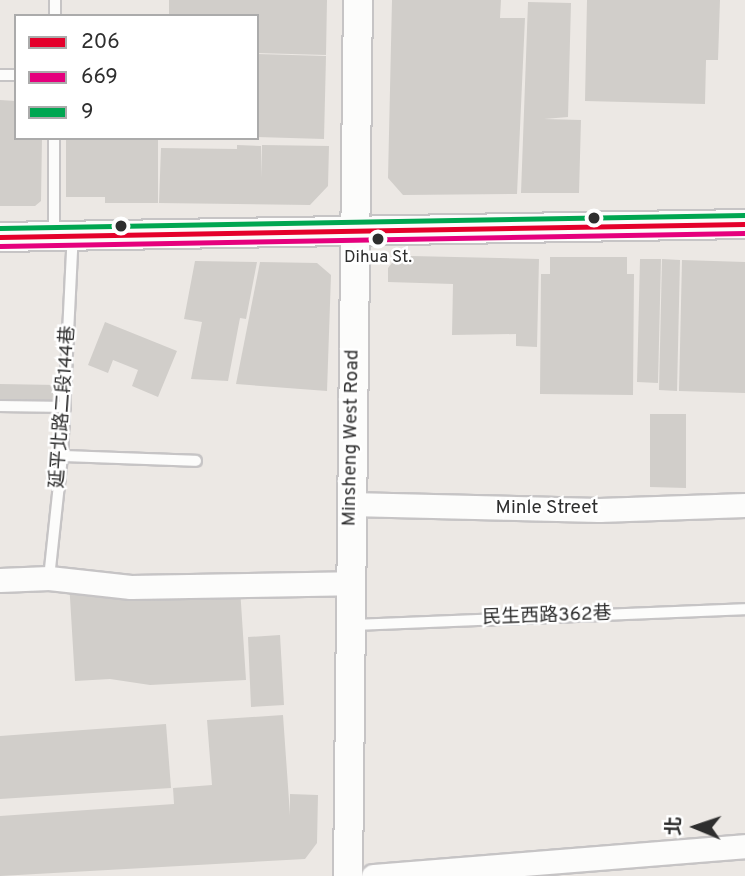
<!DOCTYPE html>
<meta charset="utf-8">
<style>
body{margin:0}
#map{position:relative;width:745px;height:876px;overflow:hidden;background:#ece8e4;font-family:Overpass,"Noto Sans TC",sans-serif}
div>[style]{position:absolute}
.building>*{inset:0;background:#d1ceca}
.roads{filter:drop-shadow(2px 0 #c6c4c5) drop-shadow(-2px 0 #c6c4c5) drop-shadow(0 2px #c6c4c5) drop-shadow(0 -2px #c6c4c5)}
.service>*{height:10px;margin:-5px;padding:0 5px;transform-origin:5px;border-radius:5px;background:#fcfcfb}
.minor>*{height:23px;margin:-11.5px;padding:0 11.5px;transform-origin:11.5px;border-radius:11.5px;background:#fcfcfb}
.tertiary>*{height:28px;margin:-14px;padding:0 14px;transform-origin:14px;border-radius:14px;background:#fcfcfb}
.bus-1>*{height:5px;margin:-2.5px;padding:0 2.5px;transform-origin:2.5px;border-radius:2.5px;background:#e4002b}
.bus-2>*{height:5px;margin:-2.5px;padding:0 2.5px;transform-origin:2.5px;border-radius:2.5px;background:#e5007d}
.bus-3>*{height:5px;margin:-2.5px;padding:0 2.5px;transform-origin:2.5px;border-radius:2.5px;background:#00a651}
.dots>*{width:19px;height:19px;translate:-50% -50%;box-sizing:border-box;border:4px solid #fff;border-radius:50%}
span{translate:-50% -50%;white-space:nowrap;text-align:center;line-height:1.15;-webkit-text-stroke:5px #fff;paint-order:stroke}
.bus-label{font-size:17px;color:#2e2e2e}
.street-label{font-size:19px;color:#2e2e2e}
.legend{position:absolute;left:14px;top:14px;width:245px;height:126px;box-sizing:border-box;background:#fff;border:2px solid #ababab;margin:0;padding:9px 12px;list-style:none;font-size:21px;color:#2e2e2e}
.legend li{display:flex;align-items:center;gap:14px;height:35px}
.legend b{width:35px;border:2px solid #ababab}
.north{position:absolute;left:661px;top:792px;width:70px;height:70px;-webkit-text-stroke:5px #fff;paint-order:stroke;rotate:272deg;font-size:19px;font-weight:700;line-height:28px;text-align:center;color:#2e2e2e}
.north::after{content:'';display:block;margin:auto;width:24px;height:32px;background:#2e2e2e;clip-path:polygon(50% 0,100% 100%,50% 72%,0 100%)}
</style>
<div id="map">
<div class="building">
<i style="clip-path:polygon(169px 0,327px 0,326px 55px,257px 53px,257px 16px,169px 16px)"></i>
<i style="clip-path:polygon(392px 0,501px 0,500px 18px,525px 18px,517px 194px,403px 195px,388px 178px)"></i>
<i style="clip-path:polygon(587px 0,720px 0,718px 60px,706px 60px,705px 104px,585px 101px)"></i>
<i style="clip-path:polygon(528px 2px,571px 3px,568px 117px,544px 119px,581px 120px,579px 193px,521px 193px)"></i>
<i style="clip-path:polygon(257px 54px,326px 56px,324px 139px,257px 137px)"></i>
<i style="clip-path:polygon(0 100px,16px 101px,16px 138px,42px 138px,41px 201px,35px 206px,0 206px)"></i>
<i style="clip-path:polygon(66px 138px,158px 138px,158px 203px,105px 203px,105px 197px,66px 197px)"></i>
<i style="clip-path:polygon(237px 145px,261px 146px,261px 178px,262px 145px,329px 146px,328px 186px,310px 205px,159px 203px,161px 148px,237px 149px)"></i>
<i style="clip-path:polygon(411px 256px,539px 259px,537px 347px,516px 346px,516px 334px,452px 335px,453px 284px,388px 282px,388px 268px,395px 259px)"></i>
<i style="clip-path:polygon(550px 257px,627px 257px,627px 274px,634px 274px,633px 395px,540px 394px,541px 274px,550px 274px)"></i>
<i style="clip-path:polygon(640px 259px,661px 259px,658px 383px,637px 382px)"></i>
<i style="clip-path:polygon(662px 259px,680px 260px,677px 391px,659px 390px)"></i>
<i style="clip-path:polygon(682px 260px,745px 262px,745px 393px,679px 391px)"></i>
<i style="clip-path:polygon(195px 261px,257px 262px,246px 319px,240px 318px,228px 381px,191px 379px,202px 322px,184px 319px)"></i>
<i style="clip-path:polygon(260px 262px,317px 263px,331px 275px,327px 391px,236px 384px)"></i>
<i style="clip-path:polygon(105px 322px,177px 351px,158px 397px,132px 386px,138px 370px,113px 360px,108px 373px,88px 365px)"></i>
<i style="clip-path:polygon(0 384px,57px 385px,56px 405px,0 403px)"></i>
<i style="clip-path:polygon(650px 414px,686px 414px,686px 488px,650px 487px)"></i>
<i style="clip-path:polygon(69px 581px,240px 588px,246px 680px,150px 685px,110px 679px,75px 681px)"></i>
<i style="clip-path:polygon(280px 635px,284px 705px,251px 707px,248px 637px)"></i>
<i style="clip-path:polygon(283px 715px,290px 815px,290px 794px,318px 795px,317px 843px,305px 859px,0 876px,0 816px,174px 804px,173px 788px,212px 785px,207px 720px)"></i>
<i style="clip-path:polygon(166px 724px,171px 788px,0 799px,0 736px)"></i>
</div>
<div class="roads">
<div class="service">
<i style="left:55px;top:16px;width:16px;rotate:-90deg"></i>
<i style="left:0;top:75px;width:16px"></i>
<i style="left:54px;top:138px;width:98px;rotate:90deg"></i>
<i style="left:0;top:406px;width:65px;rotate:0.9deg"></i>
<i style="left:62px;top:456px;width:134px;rotate:2.1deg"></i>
<i style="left:49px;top:578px;width:123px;rotate:-83.9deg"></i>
<i style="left:62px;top:456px;width:221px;rotate:-87.2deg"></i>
<i style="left:353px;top:625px;width:392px;rotate:-2.3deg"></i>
</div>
<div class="minor">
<i style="left:350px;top:504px;width:249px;rotate:1.4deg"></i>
<i style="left:599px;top:510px;width:146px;rotate:-2deg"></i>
<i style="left:0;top:580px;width:49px;rotate:-2.3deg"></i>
<i style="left:49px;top:578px;width:82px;rotate:6.3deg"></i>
<i style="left:131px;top:587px;width:219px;rotate:-1deg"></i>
<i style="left:373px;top:876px;width:373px;rotate:-4.6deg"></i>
</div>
<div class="tertiary">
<i style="left:0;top:237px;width:745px;rotate:-1deg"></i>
<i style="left:348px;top:876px;width:876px;rotate:-89.35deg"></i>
</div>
</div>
<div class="bus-1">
<i style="left:0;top:237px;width:745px;rotate:-1deg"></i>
</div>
<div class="bus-2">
<i style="left:0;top:246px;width:745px;rotate:-1deg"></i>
</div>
<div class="bus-3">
<i style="left:0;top:228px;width:745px;rotate:-1deg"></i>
</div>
<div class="dots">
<i style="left:594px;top:218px;background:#2e2e2e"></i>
<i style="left:121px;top:226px;background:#2e2e2e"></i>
<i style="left:378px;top:239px;background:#2e2e2e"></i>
</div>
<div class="bus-label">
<span style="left:378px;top:259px">Dihua St.</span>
</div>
<div class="street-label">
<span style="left:64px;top:407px;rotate:-86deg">延平北路二段144巷</span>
<span style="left:352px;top:438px;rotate:-89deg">Minsheng West Road</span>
<span style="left:547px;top:509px">Minle Street</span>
<span style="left:547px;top:617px;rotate:-2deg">民生西路362巷</span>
</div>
<ul class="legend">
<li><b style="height:9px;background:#e4002b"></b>206</li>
<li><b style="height:9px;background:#e5007d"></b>669</li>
<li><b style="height:9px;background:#00a651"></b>9</li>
</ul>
<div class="north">北</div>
</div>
